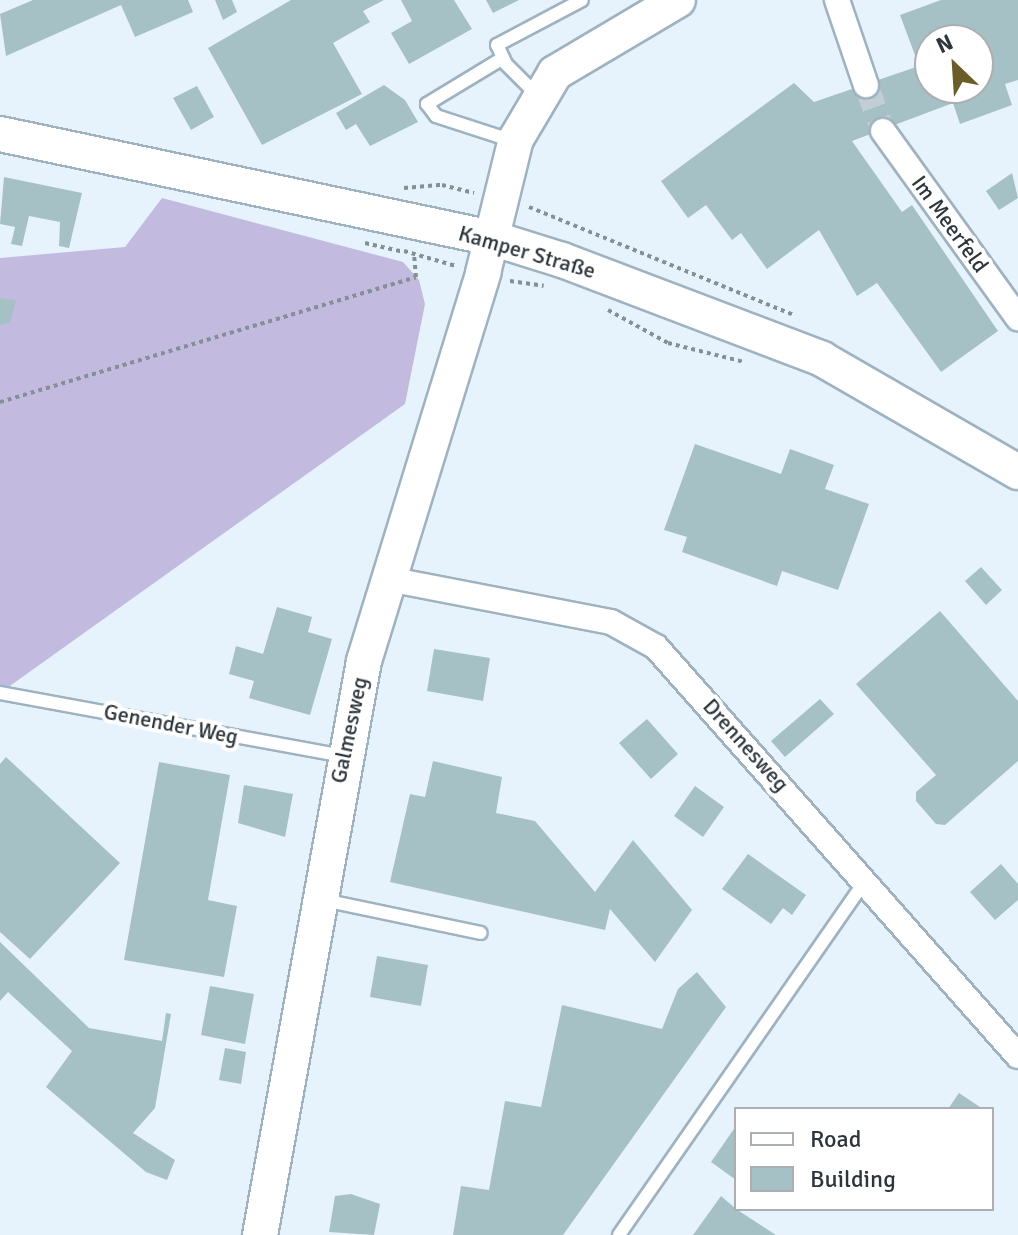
<!DOCTYPE html>
<meta charset="utf-8">
<style>
body{margin:0}
#map{position:relative;width:1018px;height:1235px;overflow:hidden;background:#e7f3fc;font-family:Signika,sans-serif}
div>[style]{position:absolute}
.forest>*{inset:0;background:#c3bbdf}
.building>*{inset:0;background:#a6c1c6}
.street-tunnel>*{height:24px;margin-top:-12px;transform-origin:0;background:repeating-linear-gradient(90deg,#c2cdd6 0 24px,transparent 0 36px)}
.path>*{height:4px;margin-top:-2px;transform-origin:0;background:repeating-linear-gradient(90deg,#858f96 0 4px,transparent 0 8px)}
.roads{filter:drop-shadow(2px 0 #9eb2c0) drop-shadow(-2px 0 #9eb2c0) drop-shadow(0 2px #9eb2c0) drop-shadow(0 -2px #9eb2c0)}
.lane>*{height:12px;margin:-6px;padding:0 6px;transform-origin:6px;border-radius:6px;background:#fff}
.street>*{height:24px;margin:-12px;padding:0 12px;transform-origin:12px;border-radius:12px;background:#fff}
.secondary>*{height:34px;margin:-17px;padding:0 17px;transform-origin:17px;border-radius:17px;background:#fff}
span{translate:-50% -50%;white-space:nowrap;text-align:center;line-height:1.15;-webkit-text-stroke:8px #fff;paint-order:stroke}
.street-label{font-size:22px;color:#2e363c}
.legend{position:absolute;left:734px;top:1107px;width:260px;height:104px;box-sizing:border-box;background:#fff;border:2px solid #abafb1;margin:0;padding:10px 14px;list-style:none;font-size:24px;color:#2e363c}
.legend li{display:flex;align-items:center;gap:16px;height:40px}
.legend b{width:40px;border:2px solid #abafb1}
.north{position:absolute;left:914px;top:24px;width:80px;height:80px;box-sizing:border-box;background:#fff;border:2px solid #abafb1;border-radius:50%;rotate:335deg;font-size:22px;font-weight:700;line-height:32px;text-align:center;color:#2e363c}
.north::after{content:'';display:block;margin:auto;width:28px;height:36px;background:#6a5d2a;clip-path:polygon(50% 0,100% 100%,50% 72%,0 100%)}
</style>
<div id="map">
<div class="forest">
<i style="clip-path:polygon(162px 198px,403px 262px,419px 280px,425px 304px,405px 404px,0 693px,0 258px,125px 247px)"></i>
</div>
<div class="building">
<i style="clip-path:polygon(33px 0,188px 0,193px 12px,135px 37px,121px 5px,6px 56px,0 14px)"></i>
<i style="clip-path:polygon(215px 0,232px 0,237px 12px,223px 20px)"></i>
<i style="clip-path:polygon(291px 0,384px 0,363px 11px,370px 22px,333px 43px,362px 94px,262px 145px,208px 48px)"></i>
<i style="clip-path:polygon(401px 0,454px 0,472px 29px,409px 64px,391px 33px,412px 21px)"></i>
<i style="clip-path:polygon(486px 0,519px 0,493px 13px)"></i>
<i style="clip-path:polygon(evenodd,941px 0,1018px 0,1018px 80px,1005px 84px,1012px 105px,960px 124px,953px 103px,852px 141px,902px 212px,912px 205px,998px 331px,941px 372px,877px 283px,857px 296px,819px 230px,767px 269px,741px 233px,732px 240px,706px 205px,688px 218px,661px 181px,794px 83px,814px 102px,919px 66px,900px 15px,941px 0,930px 40px,978px 40px,978px 88px,930px 88px,930px 40px)"></i>
<i style="clip-path:polygon(384px 85px,405px 100px,418px 122px,370px 146px,356px 124px,346px 130px,336px 113px)"></i>
<i style="clip-path:polygon(197px 86px,214px 117px,191px 130px,173px 98px)"></i>
<i style="clip-path:polygon(1012px 173px,1018px 198px,999px 210px,986px 191px)"></i>
<i style="clip-path:polygon(4px 177px,82px 193px,69px 248px,59px 246px,60px 222px,29px 216px,22px 246px,11px 244px,15px 227px,0 224px)"></i>
<i style="clip-path:polygon(0 298px,16px 300px,10px 323px,0 325px)"></i>
<i style="clip-path:polygon(695px 444px,781px 474px,790px 449px,834px 465px,825px 489px,869px 504px,838px 590px,782px 571px,777px 586px,682px 552px,687px 537px,664px 530px)"></i>
<i style="clip-path:polygon(981px 567px,1002px 590px,986px 605px,965px 581px)"></i>
<i style="clip-path:polygon(277px 607px,312px 617px,308px 632px,332px 639px,310px 715px,249px 698px,254px 681px,229px 674px,236px 646px,263px 654px)"></i>
<i style="clip-path:polygon(940px 611px,1018px 701px,1018px 761px,945px 825px,936px 824px,916px 801px,916px 792px,936px 775px,856px 684px)"></i>
<i style="clip-path:polygon(434px 649px,490px 658px,483px 701px,427px 691px)"></i>
<i style="clip-path:polygon(820px 699px,834px 714px,785px 757px,771px 741px)"></i>
<i style="clip-path:polygon(647px 719px,678px 754px,651px 779px,619px 743px)"></i>
<i style="clip-path:polygon(6px 757px,120px 863px,30px 959px,0 932px,0 764px)"></i>
<i style="clip-path:polygon(433px 761px,502px 777px,496px 813px,535px 821px,595px 892px,633px 840px,692px 910px,655px 962px,610px 909px,605px 930px,390px 882px,410px 794px,425px 797px)"></i>
<i style="clip-path:polygon(159px 762px,230px 775px,208px 900px,237px 906px,224px 977px,124px 960px)"></i>
<i style="clip-path:polygon(244px 785px,293px 794px,285px 837px,238px 823px)"></i>
<i style="clip-path:polygon(695px 786px,724px 807px,703px 837px,674px 816px)"></i>
<i style="clip-path:polygon(748px 854px,806px 895px,792px 915px,783px 908px,771px 924px,722px 889px)"></i>
<i style="clip-path:polygon(1001px 864px,1018px 884px,1018px 900px,995px 920px,970px 892px)"></i>
<i style="clip-path:polygon(0 942px,89px 1028px,162px 1041px,166px 1013px,171px 1014px,155px 1108px,133px 1133px,175px 1160px,167px 1180px,146px 1172px,46px 1087px,72px 1051px,8px 992px,0 1001px)"></i>
<i style="clip-path:polygon(377px 956px,428px 965px,421px 1006px,370px 997px)"></i>
<i style="clip-path:polygon(697px 972px,726px 1007px,563px 1235px,453px 1235px,461px 1186px,489px 1190px,505px 1101px,541px 1107px,562px 1005px,662px 1029px,678px 989px)"></i>
<i style="clip-path:polygon(210px 986px,254px 994px,245px 1044px,201px 1035px)"></i>
<i style="clip-path:polygon(225px 1048px,246px 1052px,241px 1084px,219px 1080px)"></i>
<i style="clip-path:polygon(959px 1093px,983px 1109px,948px 1109px)"></i>
<i style="clip-path:polygon(736px 1126px,736px 1180px,711px 1162px)"></i>
<i style="clip-path:polygon(351px 1194px,380px 1204px,374px 1235px,329px 1232px,335px 1196px)"></i>
<i style="clip-path:polygon(721px 1196px,736px 1209px,776px 1235px,693px 1235px)"></i>
</div>
<div class="street-tunnel">
<i style="left:866px;top:85px;width:49px;rotate:69.7deg"></i>
</div>
<div class="path">
<i style="left:404px;top:188px;width:38px;rotate:-5deg"></i>
<i style="left:442px;top:185px;width:33px;rotate:14deg"></i>
<i style="left:529px;top:207px;width:285px;rotate:22.2deg"></i>
<i style="left:365px;top:243px;width:40px;rotate:13deg"></i>
<i style="left:404px;top:251px;width:54px;rotate:16.1deg"></i>
<i style="left:510px;top:281px;width:34px;rotate:8deg"></i>
<i style="left:608px;top:310px;width:68px;rotate:28.8deg"></i>
<i style="left:668px;top:343px;width:78px;rotate:14deg"></i>
<i style="left:0;top:402px;width:434px;rotate:-16.7deg"></i>
<i style="left:416px;top:277px;width:21px;rotate:-95deg"></i>
</div>
<div class="roads">
<div class="lane">
<i style="left:503px;top:58px;width:89px;rotate:148.8deg"></i>
<i style="left:427px;top:104px;width:15px;rotate:53deg"></i>
<i style="left:436px;top:116px;width:81px;rotate:18deg"></i>
<i style="left:538px;top:96px;width:45px;rotate:-135deg"></i>
<i style="left:506px;top:64px;width:21px;rotate:-115deg"></i>
<i style="left:497px;top:45px;width:96px;rotate:-27.9deg"></i>
<i style="left:0;top:693px;width:348px;rotate:10.4deg"></i>
<i style="left:324px;top:900px;width:160px;rotate:11.9deg"></i>
<i style="left:619px;top:1235px;width:432px;rotate:-55.2deg"></i>
</div>
<div class="street">
<i style="left:837px;top:0;width:90px;rotate:71.2deg"></i>
<i style="left:883px;top:131px;width:231px;rotate:54.2deg"></i>
<i style="left:388px;top:579px;width:227px;rotate:10.9deg"></i>
<i style="left:611px;top:622px;width:51px;rotate:29.1deg"></i>
<i style="left:656px;top:647px;width:546px;rotate:48.49deg"></i>
</div>
<div class="secondary">
<i style="left:0;top:134px;width:503px;rotate:11.94deg"></i>
<i style="left:492px;top:238px;width:73px;rotate:17.4deg"></i>
<i style="left:562px;top:260px;width:278px;rotate:20.8deg"></i>
<i style="left:822px;top:359px;width:226px;rotate:30deg"></i>
<i style="left:260px;top:1235px;width:583px;rotate:-79.73deg"></i>
<i style="left:364px;top:661px;width:406px;rotate:-72.9deg"></i>
<i style="left:483px;top:273px;width:138px;rotate:-76.2deg"></i>
<i style="left:516px;top:139px;width:77px;rotate:-59.4deg"></i>
<i style="left:555px;top:73px;width:143px;rotate:-30.7deg"></i>
</div>
</div>
<div class="street-label">
<span style="left:950px;top:224px;rotate:54deg">Im Meerfeld</span>
<span style="left:527px;top:252px;rotate:16deg">Kamper Straße</span>
<span style="left:171px;top:724px;rotate:11deg">Genender Weg</span>
<span style="left:349px;top:730px;rotate:-78deg">Galmesweg</span>
<span style="left:746px;top:745px;rotate:48deg">Drennesweg</span>
</div>
<ul class="legend">
<li><b style="height:10px;background:#fff"></b>Road</li>
<li><b style="height:22px;background:#a6c1c6"></b>Building</li>
</ul>
<div class="north">N</div>
</div>
